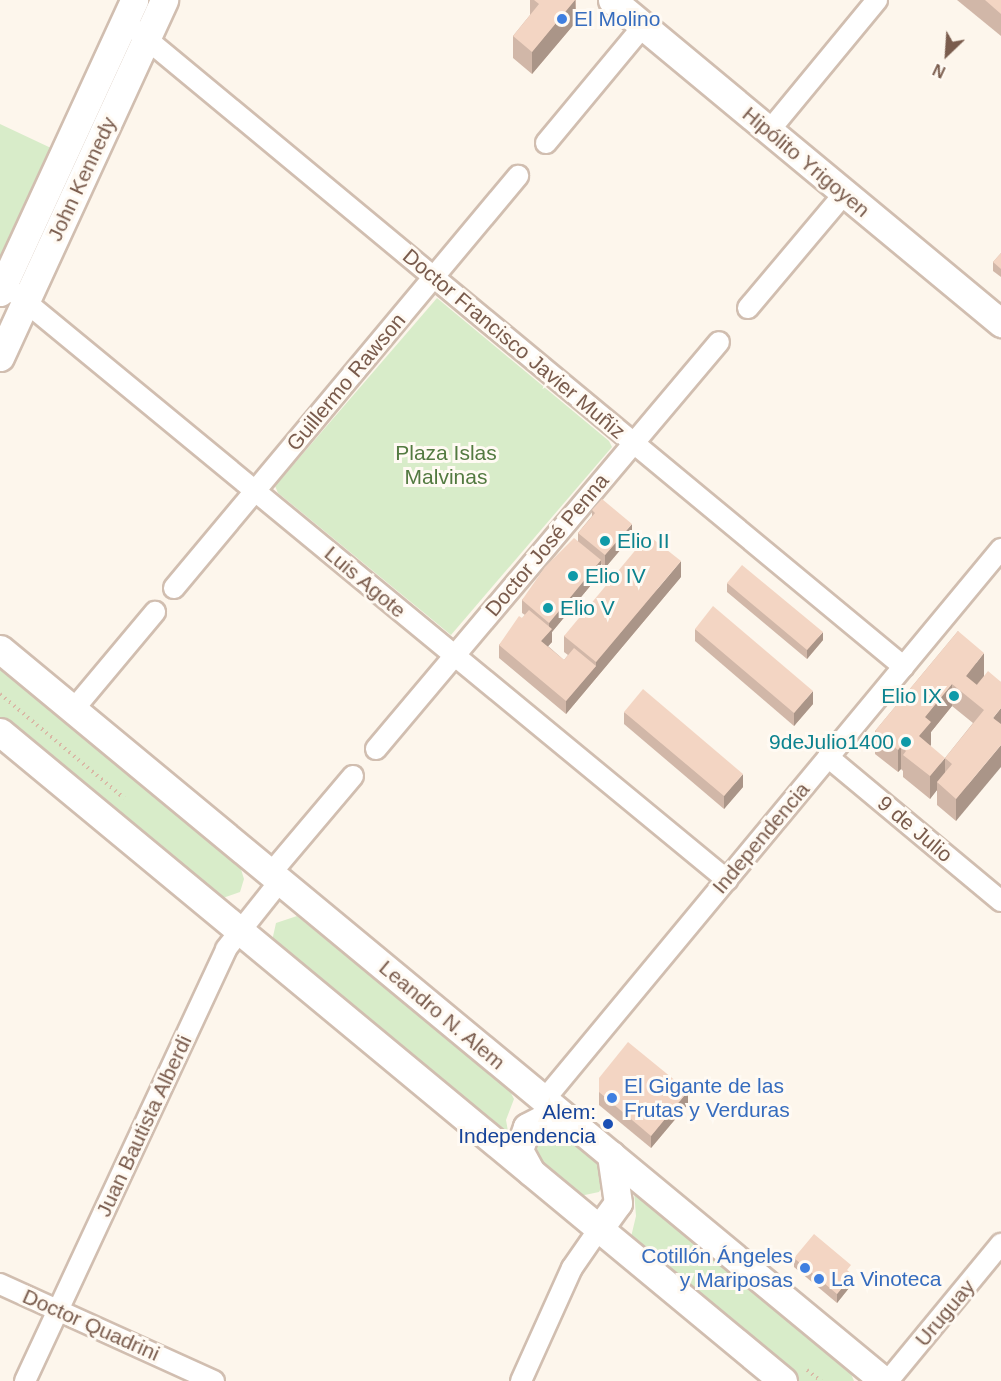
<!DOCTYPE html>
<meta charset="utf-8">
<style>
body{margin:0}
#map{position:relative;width:1001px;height:1381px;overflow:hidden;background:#fdf6ec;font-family:Arial,sans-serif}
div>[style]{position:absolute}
.green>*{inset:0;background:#d8ecc9}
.path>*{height:4px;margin-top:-2px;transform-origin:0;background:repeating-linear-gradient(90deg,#d9b8a5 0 1.5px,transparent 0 6px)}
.roads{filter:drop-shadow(2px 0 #d1beb0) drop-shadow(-2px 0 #d1beb0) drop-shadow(0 2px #d1beb0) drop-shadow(0 -2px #d1beb0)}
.street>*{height:20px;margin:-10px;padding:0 10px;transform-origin:10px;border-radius:10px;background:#fff}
.secondary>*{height:27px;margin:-13.5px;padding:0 13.5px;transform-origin:13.5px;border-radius:13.5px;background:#fff}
.wall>*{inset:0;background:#d1b7a8}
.shaded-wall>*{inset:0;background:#aa9588}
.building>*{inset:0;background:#f3d5c3}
.dots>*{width:16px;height:16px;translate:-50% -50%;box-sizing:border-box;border:3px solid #fffaf3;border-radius:50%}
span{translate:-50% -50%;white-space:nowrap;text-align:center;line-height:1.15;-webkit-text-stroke:6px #fffaf3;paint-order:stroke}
.shop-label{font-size:21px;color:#366cbe}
.left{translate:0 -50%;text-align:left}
.right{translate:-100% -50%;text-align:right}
.street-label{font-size:21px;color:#7a5c4d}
.park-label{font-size:21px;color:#537a41}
.culture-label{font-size:21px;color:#0d838f}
.transit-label{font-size:21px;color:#164399}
.north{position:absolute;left:917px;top:24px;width:60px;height:60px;-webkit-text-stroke:4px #fffaf3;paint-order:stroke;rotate:205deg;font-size:16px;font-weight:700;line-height:24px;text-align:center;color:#7a5c4d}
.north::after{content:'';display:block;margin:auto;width:21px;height:27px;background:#7a5c4d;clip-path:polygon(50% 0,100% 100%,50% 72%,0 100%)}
</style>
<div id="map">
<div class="green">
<i style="clip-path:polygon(0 124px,51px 148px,0 259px)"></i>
<i style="clip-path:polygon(437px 298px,609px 441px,612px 447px,451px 635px,278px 493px,275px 486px)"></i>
<i style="clip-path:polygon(0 664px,240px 866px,244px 879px,240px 892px,220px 899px,0 720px)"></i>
<i style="clip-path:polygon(297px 916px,509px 1089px,514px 1099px,506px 1120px,509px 1137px,272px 941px,276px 923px)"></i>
<i style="clip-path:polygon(550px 1131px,566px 1136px,602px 1167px,604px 1183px,599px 1192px,580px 1196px,542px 1165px,535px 1145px)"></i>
<i style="clip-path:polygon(634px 1191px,849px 1369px,854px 1381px,799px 1381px,636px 1245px,631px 1237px,636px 1216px)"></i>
</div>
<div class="path">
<i style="left:0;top:694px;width:162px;rotate:40deg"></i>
<i style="left:807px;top:1370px;width:18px;rotate:38deg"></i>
</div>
<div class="roads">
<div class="street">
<i style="left:137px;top:31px;width:996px;rotate:39.67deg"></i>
<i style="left:769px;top:131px;width:170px;rotate:-50.5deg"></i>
<i style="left:546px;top:143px;width:152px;rotate:-50.3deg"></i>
<i style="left:15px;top:293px;width:923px;rotate:39.5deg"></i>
<i style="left:748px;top:308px;width:150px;rotate:-49.9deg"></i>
<i style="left:174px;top:588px;width:537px;rotate:-50.14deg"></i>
<i style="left:73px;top:710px;width:128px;rotate:-50.1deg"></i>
<i style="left:376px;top:749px;width:532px;rotate:-49.88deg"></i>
<i style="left:828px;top:757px;width:225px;rotate:39.8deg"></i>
<i style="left:271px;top:873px;width:127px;rotate:-49.8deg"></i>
<i style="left:544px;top:1100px;width:716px;rotate:-50.33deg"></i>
<i style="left:0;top:1284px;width:235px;rotate:24.4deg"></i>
<i style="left:25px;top:1381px;width:476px;rotate:-65deg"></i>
<i style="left:226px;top:949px;width:87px;rotate:-51.5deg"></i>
<i style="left:521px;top:1381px;width:124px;rotate:-65.7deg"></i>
<i style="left:572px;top:1268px;width:47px;rotate:-55.3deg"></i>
<i style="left:888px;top:1381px;width:178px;rotate:-50.5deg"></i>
</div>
<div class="secondary">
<i style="left:612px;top:0;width:506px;rotate:39.7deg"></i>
<i style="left:0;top:292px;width:321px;rotate:-65.3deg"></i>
<i style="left:0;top:357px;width:393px;rotate:-65.3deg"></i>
<i style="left:0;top:649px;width:1148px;rotate:39.63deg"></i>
<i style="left:0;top:732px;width:1017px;rotate:39.65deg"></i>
<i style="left:531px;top:1172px;width:25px;rotate:-119deg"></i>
<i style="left:519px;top:1150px;width:24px;rotate:-71deg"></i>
<i style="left:527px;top:1127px;width:25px;rotate:-27deg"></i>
<i style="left:549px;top:1116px;width:24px;rotate:17deg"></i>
<i style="left:599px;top:1229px;width:32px;rotate:-54deg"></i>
<i style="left:618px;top:1203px;width:49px;rotate:-98.3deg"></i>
</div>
</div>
<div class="wall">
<i style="clip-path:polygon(530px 0,576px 0,576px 22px,532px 74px,513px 58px,513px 36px,530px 15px)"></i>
<i style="clip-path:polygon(957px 0,1001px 0,1001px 36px)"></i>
<i style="clip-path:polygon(1001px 253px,1001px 277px,993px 271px,993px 262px)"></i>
<i style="clip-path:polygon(592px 510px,632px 536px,605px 568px,601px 564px,601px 573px,552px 632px,552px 642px,548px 646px,564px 660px,568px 655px,564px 652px,564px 636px,681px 577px,566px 714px,499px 658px,499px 645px,525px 615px,522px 613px,522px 600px,578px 541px,578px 533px,592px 516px)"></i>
<i style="clip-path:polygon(727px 583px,823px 640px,807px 659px,727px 592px)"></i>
<i style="clip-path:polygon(695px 629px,813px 704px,794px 726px,695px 641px)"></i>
<i style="clip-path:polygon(evenodd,958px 631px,984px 676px,1001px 682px,956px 821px,937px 805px,937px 790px,930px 799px,903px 777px,903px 771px,901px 769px,898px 772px,875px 754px,875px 731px,958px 631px,952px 706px,973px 723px,945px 758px,945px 772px,930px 745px,931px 732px,952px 706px)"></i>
<i style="clip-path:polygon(624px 712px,743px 787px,724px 809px,624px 724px)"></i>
<i style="clip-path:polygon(599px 1078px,688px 1104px,651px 1148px,599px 1105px)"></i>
<i style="clip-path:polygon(794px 1258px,853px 1283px,837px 1303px,794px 1267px)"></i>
</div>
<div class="shaded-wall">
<i style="clip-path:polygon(575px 0,576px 22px,532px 74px,532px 52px)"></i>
<i style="clip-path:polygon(632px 524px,632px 536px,605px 568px,605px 555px)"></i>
<i style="clip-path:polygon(601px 560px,601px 573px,552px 632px,552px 642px,541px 654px,541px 641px,549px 632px,549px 623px)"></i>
<i style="clip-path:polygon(681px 561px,681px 577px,566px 714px,566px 701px,596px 666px,596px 662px)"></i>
<i style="clip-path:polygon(823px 632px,823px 640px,807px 659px,807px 650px)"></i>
<i style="clip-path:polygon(984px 653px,984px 676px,967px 696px,966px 676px)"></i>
<i style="clip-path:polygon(952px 684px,952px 706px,931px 732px,931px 745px,919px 759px,919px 736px,925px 717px)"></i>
<i style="clip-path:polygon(813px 691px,813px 704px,794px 726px,794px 713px)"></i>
<i style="clip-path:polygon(1001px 708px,1001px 730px,993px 718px)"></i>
<i style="clip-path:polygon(1001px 745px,1001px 767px,956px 821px,956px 799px)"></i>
<i style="clip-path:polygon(901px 746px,901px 769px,898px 772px,898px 750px)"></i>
<i style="clip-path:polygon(945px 758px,945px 780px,937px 782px,937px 790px,930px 799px,930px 776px)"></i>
<i style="clip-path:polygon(743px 774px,743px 787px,724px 809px,724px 796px)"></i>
<i style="clip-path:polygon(688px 1091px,688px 1104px,651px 1148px,651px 1136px)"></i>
<i style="clip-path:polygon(853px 1275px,853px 1283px,837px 1303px,837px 1294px)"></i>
</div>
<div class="building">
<i style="clip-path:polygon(534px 0,575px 0,532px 52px,513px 36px,539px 4px)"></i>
<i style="clip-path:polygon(985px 0,1001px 0,1001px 14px)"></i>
<i style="clip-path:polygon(1001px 253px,1001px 269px,993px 262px)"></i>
<i style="clip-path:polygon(602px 499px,632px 524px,605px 555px,578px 533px,595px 513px,592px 510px)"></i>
<i style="clip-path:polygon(648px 535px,681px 561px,596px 662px,564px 636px)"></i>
<i style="clip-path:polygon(574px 538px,601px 560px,549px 623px,522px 600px,545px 567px)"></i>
<i style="clip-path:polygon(742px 565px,823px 632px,807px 650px,727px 583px)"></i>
<i style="clip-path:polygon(713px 606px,813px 691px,794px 713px,695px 629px)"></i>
<i style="clip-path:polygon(529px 610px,552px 629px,541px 641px,564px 660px,574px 648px,596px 666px,566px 701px,499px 645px,519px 616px,522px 618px)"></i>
<i style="clip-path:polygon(958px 631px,984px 653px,966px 676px,977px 685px,988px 671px,1001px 682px,1001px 708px,993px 718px,1001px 724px,1001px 745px,956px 799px,937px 782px,952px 764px,945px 758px,984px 710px,952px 684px,925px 717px,931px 722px,919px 736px,945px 758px,930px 776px,903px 755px,906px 751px,901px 746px,898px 750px,875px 731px)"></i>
<i style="clip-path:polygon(643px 689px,743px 774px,724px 796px,624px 712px)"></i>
<i style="clip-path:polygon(628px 1042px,688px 1091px,651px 1136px,599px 1092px,599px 1078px)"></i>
<i style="clip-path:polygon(814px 1234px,851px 1265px,847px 1270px,853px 1275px,837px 1294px,794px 1258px)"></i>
</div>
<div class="dots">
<i style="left:562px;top:19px;background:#3f7fe0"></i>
<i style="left:605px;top:541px;background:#0f9aa8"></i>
<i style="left:573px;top:576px;background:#0f9aa8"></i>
<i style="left:548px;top:608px;background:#0f9aa8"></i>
<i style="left:954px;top:696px;background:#0f9aa8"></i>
<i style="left:906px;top:742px;background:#0f9aa8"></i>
<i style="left:612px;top:1098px;background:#3f7fe0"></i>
<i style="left:608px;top:1124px;background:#1a4fb4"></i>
<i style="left:805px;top:1268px;background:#3f7fe0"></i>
<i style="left:819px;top:1279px;background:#3f7fe0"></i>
</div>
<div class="shop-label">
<span class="left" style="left:574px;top:19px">El Molino</span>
<span class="left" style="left:624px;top:1098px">El Gigante de las<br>Frutas y Verduras</span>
<span class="right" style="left:793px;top:1268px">Cotillón Ángeles<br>y Mariposas</span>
<span class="left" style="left:831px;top:1279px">La Vinoteca</span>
</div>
<div class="street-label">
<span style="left:806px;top:162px;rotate:40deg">Hipólito Yrigoyen</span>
<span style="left:82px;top:179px;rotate:-65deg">John Kennedy</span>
<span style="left:514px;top:344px;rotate:40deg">Doctor Francisco Javier Muñiz</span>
<span style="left:346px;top:382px;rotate:-50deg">Guillermo Rawson</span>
<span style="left:547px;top:545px;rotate:-50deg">Doctor José Penna</span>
<span style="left:365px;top:582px;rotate:40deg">Luis Agote</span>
<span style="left:915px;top:829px;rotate:40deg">9 de Julio</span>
<span style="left:761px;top:838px;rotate:-50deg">Independencia</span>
<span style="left:442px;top:1015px;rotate:40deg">Leandro N. Alem</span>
<span style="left:144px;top:1126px;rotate:-65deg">Juan Bautista Alberdi</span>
<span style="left:945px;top:1313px;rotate:-50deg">Uruguay</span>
<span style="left:91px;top:1325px;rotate:24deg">Doctor Quadrini</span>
</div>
<div class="park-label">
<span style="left:446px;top:465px">Plaza Islas<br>Malvinas</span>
</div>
<div class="culture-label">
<span class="left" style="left:617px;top:541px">Elio II</span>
<span class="left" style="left:585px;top:576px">Elio IV</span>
<span class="left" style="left:560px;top:608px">Elio V</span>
<span class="right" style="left:942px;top:696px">Elio IX</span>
<span class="right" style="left:894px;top:742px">9deJulio1400</span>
</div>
<div class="transit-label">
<span class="right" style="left:596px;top:1124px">Alem:<br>Independencia</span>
</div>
<div class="north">N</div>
</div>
